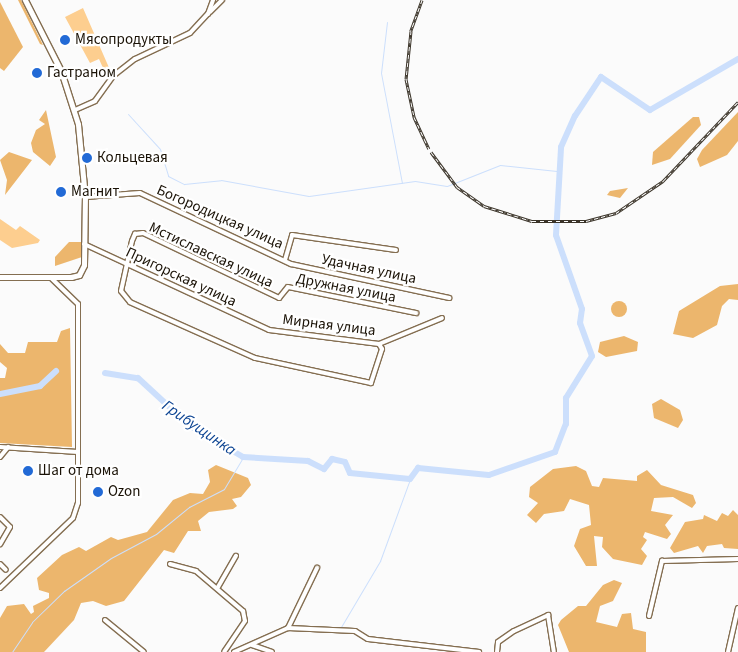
<!DOCTYPE html>
<meta charset="utf-8">
<style>
body{margin:0}
#map{position:relative;width:738px;height:652px;overflow:hidden;background:#fbfbfb;font-family:"Source Sans 3",sans-serif}
div>[style]{position:absolute}
.green>*{inset:0;background:#fdce8f}
.forest>*{inset:0;background:#ecb66d}
.round{border-radius:50%}
.stream>*{height:1px;margin:-0.5px;padding:0 0.5px;transform-origin:0.5px;border-radius:0.5px;background:#ccdffc}
.river>*{height:6px;margin:-3px;padding:0 3px;transform-origin:3px;border-radius:3px;background:#ccdffc}
.roads{filter:drop-shadow(1px 0 #846e51) drop-shadow(-1px 0 #846e51) drop-shadow(0 1px #846e51) drop-shadow(0 -1px #846e51)}
.street>*{height:4px;margin:-2px;padding:0 2px;transform-origin:2px;border-radius:2px;background:#fff}
.secondary>*{height:5px;margin:-2.5px;padding:0 2.5px;transform-origin:2.5px;border-radius:2.5px;background:#fff}
.rail>*{height:3px;margin-top:-1.5px;transform-origin:0;background:repeating-linear-gradient(90deg,#fff 0 4px,#3a3328 0 8px);box-sizing:border-box;border-block:1px solid #3a3328}
.dots>*{width:14px;height:14px;translate:-50% -50%;box-sizing:border-box;border:2px solid #fff;border-radius:50%}
span{translate:-50% -50%;white-space:nowrap;text-align:center;line-height:1.15;-webkit-text-stroke:4.5px #fff;paint-order:stroke}
.poi-label{font-size:15px;color:#1a1206}
.left{translate:0 -50%;text-align:left}
.street-label{font-size:15px;color:#1a1206}
.water-label{font-size:16px;color:#0e4593;font-style:italic}
</style>
<div id="map">
<div class="green">
<i style="clip-path:polygon(83px 8px,110px 70px,107px 77px,99px 59px,90px 63px,65px 17px)"></i>
<i style="clip-path:polygon(0 219px,16px 230px,20px 226px,40px 240px,38px 243px,12px 248px,0 240px)"></i>
</div>
<div class="forest">
<i style="clip-path:polygon(18px 0,21px 0,43px 45px,40px 44px)"></i>
<i style="clip-path:polygon(0 2px,23px 47px,4px 71px,0 68px)"></i>
<i style="clip-path:polygon(46px 110px,56px 157px,50px 166px,33px 152px,31px 143px,36px 130px,45px 124px,39px 120px)"></i>
<i style="clip-path:polygon(738px 112px,738px 141px,727px 155px,700px 167px,697px 159px,702px 150px)"></i>
<i style="clip-path:polygon(693px 117px,699px 117px,701px 125px,670px 159px,652px 165px,653px 152px)"></i>
<i style="clip-path:polygon(9px 152px,32px 160px,5px 195px,7px 180px,0 160px)"></i>
<i style="clip-path:polygon(628px 188px,620px 198px,607px 195px,610px 191px)"></i>
<i style="clip-path:polygon(69px 242px,81px 242px,82px 257px,55px 266px,55px 257px)"></i>
<i style="clip-path:polygon(738px 284px,738px 300px,729px 299px,722px 306px,717px 325px,693px 338px,673px 334px,679px 311px,720px 286px)"></i>
<i class="round" style="left:611px;top:301px;width:16px;height:16px"></i>
<i style="clip-path:polygon(70px 328px,72px 447px,0 443px,0 378px,5px 378px,7px 368px,0 362px,0 344px,8px 353px,25px 353px,28px 342px,57px 342px,61px 331px)"></i>
<i style="clip-path:polygon(624px 336px,638px 342px,637px 351px,606px 357px,598px 352px,600px 342px)"></i>
<i style="clip-path:polygon(661px 399px,680px 410px,683px 420px,678px 428px,654px 418px,652px 404px)"></i>
<i style="clip-path:polygon(216px 465px,248px 478px,251px 485px,241px 497px,232px 499px,237px 506px,233px 509px,209px 512px,198px 521px,201px 531px,188px 531px,174px 553px,164px 550px,124px 601px,106px 606px,93px 601px,81px 603px,74px 620px,44px 652px,0 652px,0 618px,7px 606px,24px 604px,31px 614px,34px 612px,33px 606px,49px 598px,49px 593px,39px 590px,37px 578px,62px 555px,79px 547px,86px 551px,111px 537px,118px 540px,147px 532px,173px 500px,190px 493px,203px 494px,210px 482px,208px 470px)"></i>
<i style="clip-path:polygon(576px 466px,586px 471px,592px 486px,599px 487px,603px 478px,637px 481px,637px 476px,647px 470px,661px 485px,693px 495px,696px 503px,692px 508px,673px 497px,654px 498px,651px 511px,673px 515px,665px 525px,671px 534px,667px 539px,645px 532px,643px 537px,647px 540px,641px 549px,647px 556px,642px 565px,613px 559px,602px 547px,603px 537px,594px 536px,597px 566px,586px 566px,574px 546px,580px 529px,591px 525px,589px 505px,570px 499px,564px 511px,544px 514px,536px 523px,527px 515px,538px 503px,529px 497px,530px 487px,553px 469px)"></i>
<i style="clip-path:polygon(733px 510px,738px 515px,738px 549px,724px 548px,722px 544px,707px 546px,703px 553px,698px 546px,674px 553px,670px 548px,685px 522px,703px 519px,704px 515px,717px 521px,722px 513px,728px 516px)"></i>
<i style="clip-path:polygon(614px 580px,622px 583px,613px 601px,600px 606px,596px 622px,617px 627px,622px 614px,631px 613px,633px 629px,646px 632px,646px 652px,569px 652px,558px 625px,561px 620px,578px 606px,586px 606px,603px 585px)"></i>
</div>
<div class="stream">
<i style="left:387px;top:22px;width:51px;rotate:96.7deg"></i>
<i style="left:381px;top:73px;width:112px;rotate:79.2deg"></i>
<i style="left:128px;top:114px;width:47px;rotate:47.6deg"></i>
<i style="left:160px;top:149px;width:28px;rotate:73deg"></i>
<i style="left:168px;top:176px;width:18px;rotate:27deg"></i>
<i style="left:184px;top:184px;width:37px;rotate:-6deg"></i>
<i style="left:221px;top:180px;width:89px;rotate:10.3deg"></i>
<i style="left:309px;top:196px;width:107px;rotate:-8.1deg"></i>
<i style="left:415px;top:181px;width:32px;rotate:9deg"></i>
<i style="left:447px;top:186px;width:57px;rotate:-21.6deg"></i>
<i style="left:500px;top:165px;width:57px;rotate:6deg"></i>
<i style="left:341px;top:627px;width:77px;rotate:-59.4deg"></i>
<i style="left:380px;top:561px;width:87px;rotate:-69.9deg"></i>
<i style="left:12px;top:652px;width:36px;rotate:-56deg"></i>
<i style="left:32px;top:622px;width:45px;rotate:-44.1deg"></i>
<i style="left:64px;top:591px;width:57px;rotate:-35.1deg"></i>
<i style="left:111px;top:558px;width:51px;rotate:-28.1deg"></i>
<i style="left:156px;top:534px;width:43px;rotate:-39.3deg"></i>
<i style="left:189px;top:507px;width:39px;rotate:-27deg"></i>
<i style="left:224px;top:489px;width:37px;rotate:-59deg"></i>
</div>
<div class="river">
<i style="left:105px;top:373px;width:33px;rotate:9deg"></i>
<i style="left:138px;top:378px;width:71px;rotate:42.7deg"></i>
<i style="left:190px;top:426px;width:61px;rotate:30.3deg"></i>
<i style="left:243px;top:457px;width:65px;rotate:3.5deg"></i>
<i style="left:308px;top:461px;width:18px;rotate:27deg"></i>
<i style="left:324px;top:469px;width:13px;rotate:-51deg"></i>
<i style="left:332px;top:459px;width:13px;rotate:13deg"></i>
<i style="left:345px;top:462px;width:12px;rotate:66deg"></i>
<i style="left:350px;top:473px;width:60px;rotate:5.7deg"></i>
<i style="left:410px;top:479px;width:14px;rotate:-54deg"></i>
<i style="left:418px;top:468px;width:71px;rotate:5.6deg"></i>
<i style="left:489px;top:475px;width:70px;rotate:-19.2deg"></i>
<i style="left:555px;top:452px;width:30px;rotate:-69deg"></i>
<i style="left:566px;top:424px;width:26px;rotate:-90deg"></i>
<i style="left:566px;top:398px;width:49px;rotate:-58.2deg"></i>
<i style="left:592px;top:356px;width:35px;rotate:-110deg"></i>
<i style="left:580px;top:323px;width:14px;rotate:-82deg"></i>
<i style="left:582px;top:309px;width:78px;rotate:-109.4deg"></i>
<i style="left:556px;top:235px;width:88px;rotate:-86.7deg"></i>
<i style="left:561px;top:147px;width:34px;rotate:-66deg"></i>
<i style="left:575px;top:116px;width:47px;rotate:-56.3deg"></i>
<i style="left:601px;top:77px;width:59px;rotate:34deg"></i>
<i style="left:650px;top:110px;width:102px;rotate:-30.1deg"></i>
<i style="left:0;top:394px;width:41px;rotate:-11.3deg"></i>
<i style="left:40px;top:386px;width:22px;rotate:-43deg"></i>
</div>
<div class="roads">
<div class="street">
<i style="left:210px;top:12px;width:17px;rotate:-45deg"></i>
<i style="left:75px;top:110px;width:22px;rotate:-24deg"></i>
<i style="left:95px;top:101px;width:31px;rotate:-54deg"></i>
<i style="left:113px;top:76px;width:28px;rotate:-38deg"></i>
<i style="left:135px;top:59px;width:61px;rotate:-25.3deg"></i>
<i style="left:190px;top:33px;width:26px;rotate:-47deg"></i>
<i style="left:208px;top:14px;width:15px;rotate:-70deg"></i>
<i style="left:85px;top:197px;width:55px;rotate:-4.2deg"></i>
<i style="left:140px;top:193px;width:167px;rotate:25.2deg"></i>
<i style="left:291px;top:264px;width:162px;rotate:12.1deg"></i>
<i style="left:84px;top:244px;width:204px;rotate:24.9deg"></i>
<i style="left:269px;top:330px;width:111px;rotate:7.3deg"></i>
<i style="left:379px;top:344px;width:68px;rotate:-22.4deg"></i>
<i style="left:285px;top:260px;width:26px;rotate:-74deg"></i>
<i style="left:292px;top:235px;width:105px;rotate:8.2deg"></i>
<i style="left:379px;top:344px;width:6px;rotate:59deg"></i>
<i style="left:382px;top:349px;width:36px;rotate:108deg"></i>
<i style="left:371px;top:383px;width:119px;rotate:-167.8deg"></i>
<i style="left:255px;top:358px;width:137px;rotate:-155.9deg"></i>
<i style="left:130px;top:302px;width:14px;rotate:-129deg"></i>
<i style="left:121px;top:291px;width:51px;rotate:-77.6deg"></i>
<i style="left:132px;top:241px;width:8px;rotate:-67deg"></i>
<i style="left:135px;top:234px;width:8px;rotate:-7deg"></i>
<i style="left:143px;top:233px;width:151px;rotate:25.5deg"></i>
<i style="left:279px;top:298px;width:14px;rotate:-51deg"></i>
<i style="left:288px;top:287px;width:131px;rotate:11.5deg"></i>
<i style="left:0;top:447px;width:78px;rotate:3.7deg"></i>
<i style="left:0;top:457px;width:13px;rotate:-51deg"></i>
<i style="left:0;top:517px;width:14px;rotate:45deg"></i>
<i style="left:10px;top:527px;width:20px;rotate:120deg"></i>
<i style="left:0;top:564px;width:8px;rotate:45deg"></i>
<i style="left:170px;top:564px;width:27px;rotate:15deg"></i>
<i style="left:196px;top:571px;width:62px;rotate:40.4deg"></i>
<i style="left:243px;top:611px;width:10px;rotate:79deg"></i>
<i style="left:245px;top:621px;width:37px;rotate:124deg"></i>
<i style="left:218px;top:587px;width:36px;rotate:-60deg"></i>
<i style="left:0;top:588px;width:101px;rotate:-43.8deg"></i>
<i style="left:73px;top:518px;width:16px;rotate:-72deg"></i>
<i style="left:78px;top:503px;width:199px;rotate:-90deg"></i>
<i style="left:78px;top:304px;width:37px;rotate:-136deg"></i>
<i style="left:649px;top:616px;width:57px;rotate:-76.7deg"></i>
<i style="left:662px;top:561px;width:76px;rotate:-1.5deg"></i>
<i style="left:105px;top:620px;width:50px;rotate:39.4deg"></i>
<i style="left:288px;top:628px;width:67px;rotate:2.6deg"></i>
<i style="left:355px;top:631px;width:15px;rotate:32deg"></i>
<i style="left:368px;top:639px;width:112px;rotate:6.7deg"></i>
<i style="left:252px;top:645px;width:21px;rotate:19deg"></i>
<i style="left:234px;top:652px;width:59px;rotate:-24deg"></i>
<i style="left:288px;top:628px;width:67px;rotate:-64.2deg"></i>
<i style="left:497px;top:652px;width:10px;rotate:-84deg"></i>
<i style="left:498px;top:642px;width:19px;rotate:-35deg"></i>
<i style="left:514px;top:631px;width:38px;rotate:-25deg"></i>
<i style="left:548px;top:615px;width:37px;rotate:81deg"></i>
<i style="left:728px;top:652px;width:45px;rotate:-77.2deg"></i>
</div>
<div class="secondary">
<i style="left:0;top:277px;width:71px"></i>
<i style="left:71px;top:277px;width:8px;rotate:-14deg"></i>
<i style="left:79px;top:275px;width:11px;rotate:-63deg"></i>
<i style="left:84px;top:265px;width:68px;rotate:-89.2deg"></i>
<i style="left:85px;top:197px;width:73px;rotate:-95.5deg"></i>
<i style="left:78px;top:124px;width:56px;rotate:-107.8deg"></i>
<i style="left:61px;top:71px;width:80px;rotate:-116.9deg"></i>
</div>
</div>
<div class="rail">
<i style="left:422px;top:0;width:33px;rotate:110deg"></i>
<i style="left:411px;top:31px;width:48px;rotate:95.9deg"></i>
<i style="left:406px;top:79px;width:39px;rotate:78deg"></i>
<i style="left:414px;top:117px;width:35px;rotate:65deg"></i>
<i style="left:431px;top:152px;width:44px;rotate:53.4deg"></i>
<i style="left:457px;top:187px;width:33px;rotate:35deg"></i>
<i style="left:484px;top:206px;width:50px;rotate:17.4deg"></i>
<i style="left:532px;top:221px;width:54px"></i>
<i style="left:586px;top:221px;width:31px;rotate:-15deg"></i>
<i style="left:616px;top:213px;width:57px;rotate:-34.2deg"></i>
<i style="left:663px;top:181px;width:109px;rotate:-46.5deg"></i>
</div>
<div class="dots">
<i style="left:65px;top:40px;background:#226ad6"></i>
<i style="left:37px;top:73px;background:#226ad6"></i>
<i style="left:87px;top:158px;background:#226ad6"></i>
<i style="left:61px;top:192px;background:#226ad6"></i>
<i style="left:28px;top:471px;background:#226ad6"></i>
<i style="left:98px;top:492px;background:#226ad6"></i>
</div>
<div class="poi-label">
<span class="left" style="left:75px;top:40px">Мясопродукты</span>
<span class="left" style="left:47px;top:73px">Гастраном</span>
<span class="left" style="left:97px;top:158px">Кольцевая</span>
<span class="left" style="left:71px;top:192px">Магнит</span>
<span class="left" style="left:38px;top:471px">Шаг от дома</span>
<span class="left" style="left:108px;top:492px">Ozon</span>
</div>
<div class="street-label">
<span style="left:220px;top:217px;rotate:24deg">Богородицкая улица</span>
<span style="left:211px;top:255px;rotate:25deg">Мстиславская улица</span>
<span style="left:369px;top:269px;rotate:12deg">Удачная улица</span>
<span style="left:181px;top:277px;rotate:25deg">Пригорская улица</span>
<span style="left:346px;top:288px;rotate:11deg">Дружная улица</span>
<span style="left:329px;top:325px;rotate:7deg">Мирная улица</span>
</div>
<div class="water-label">
<span style="left:199px;top:428px;rotate:34deg">Грибущинка</span>
</div>
</div>
